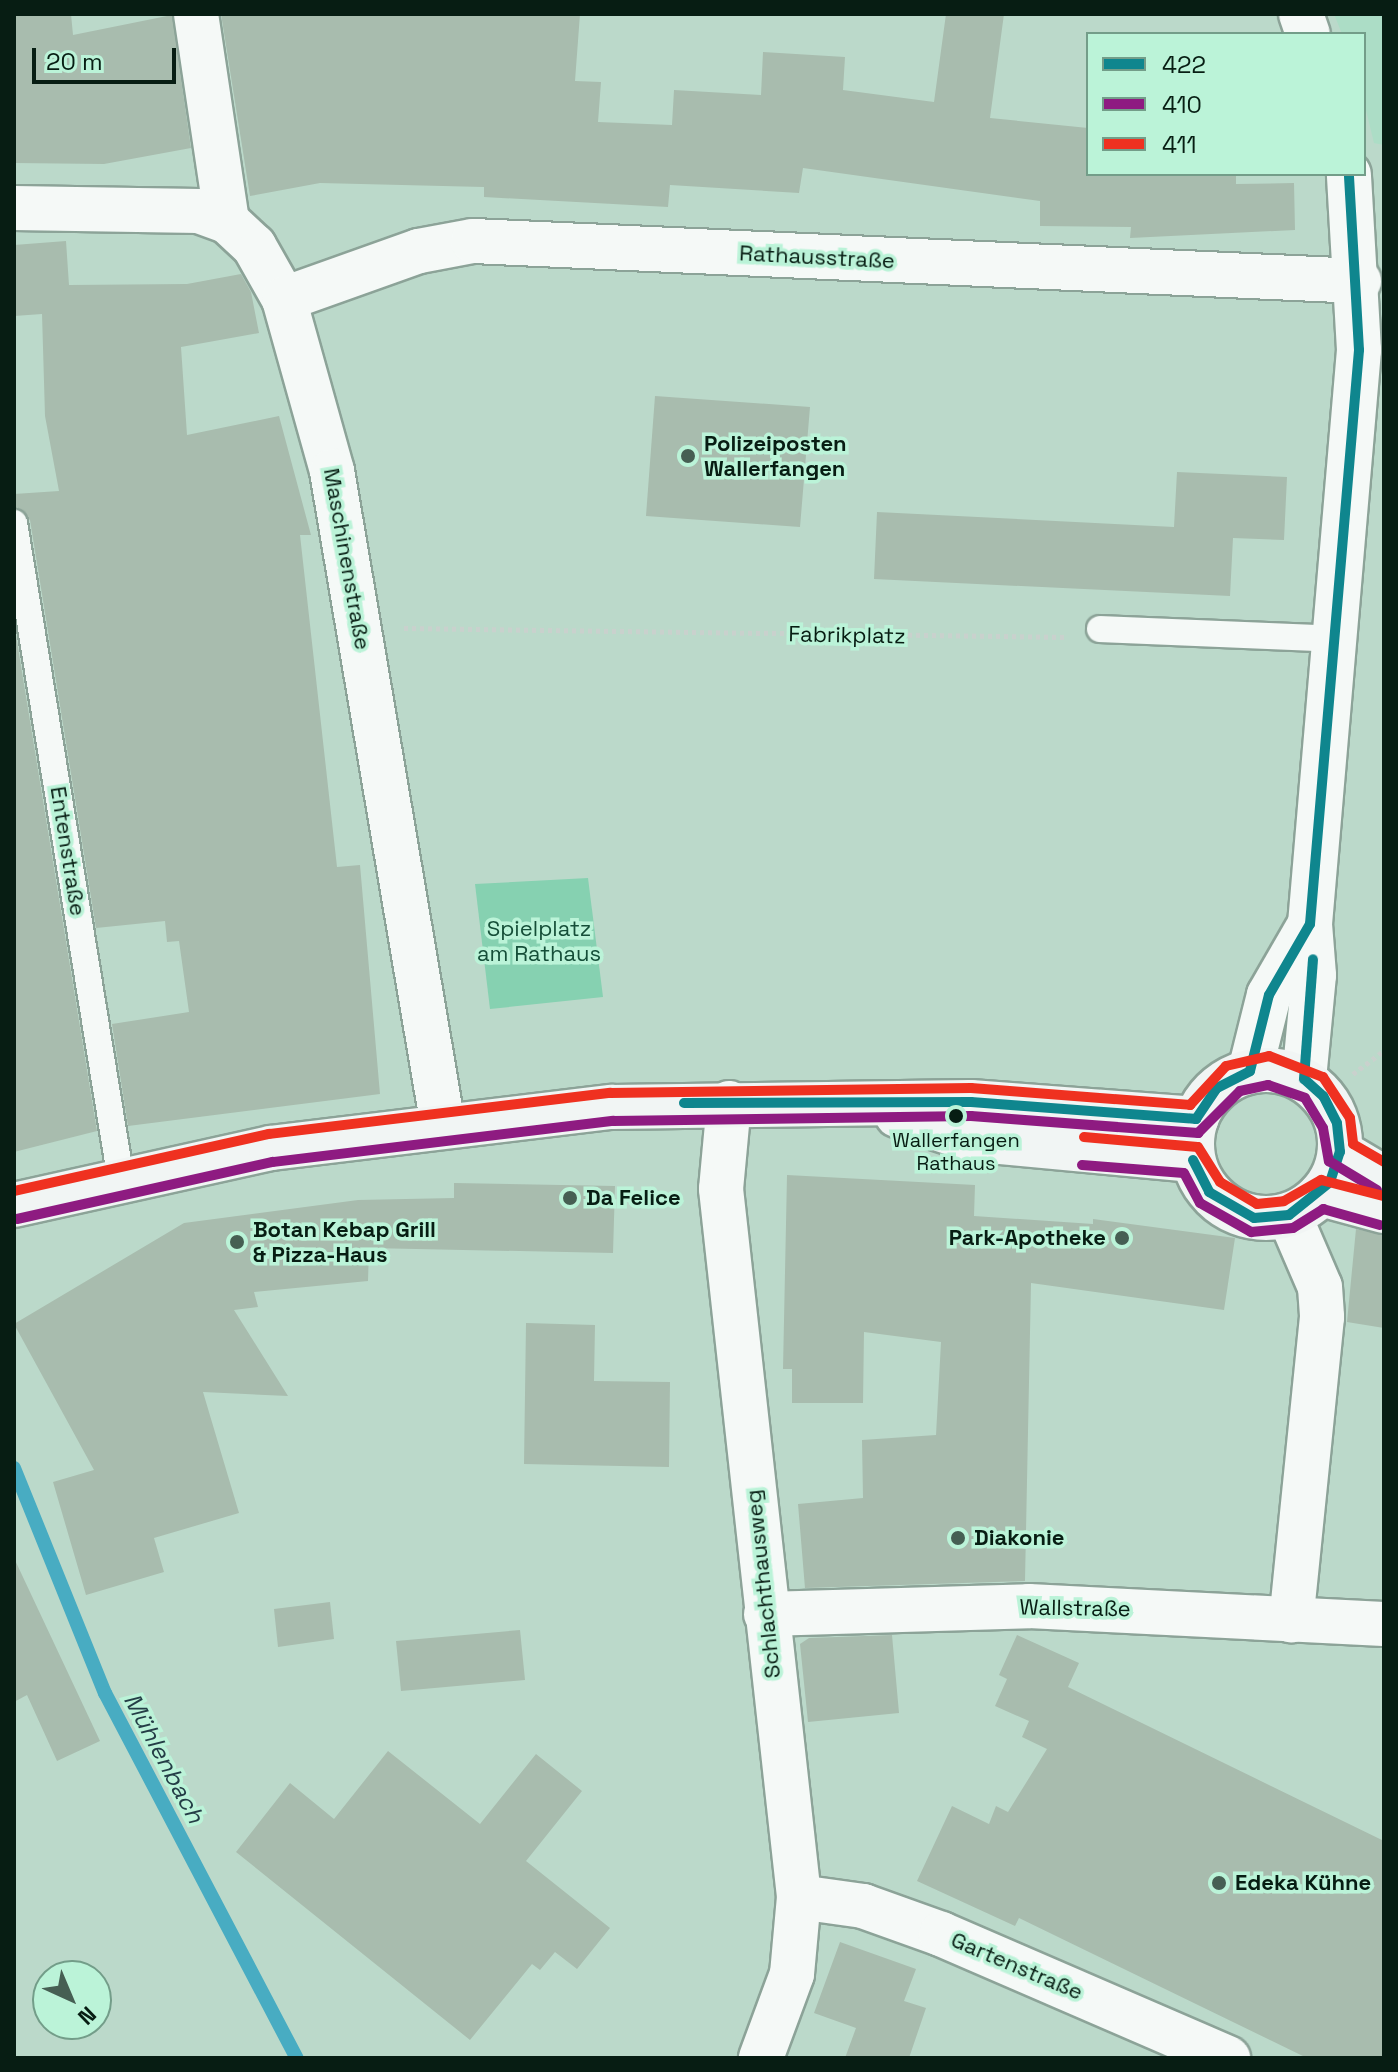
<!DOCTYPE html>
<meta charset="utf-8">
<style>
body{margin:0}
#map{position:relative;width:1398px;height:2072px;overflow:hidden;background:#bbd9ca;font-family:"Space Grotesk",sans-serif}
div>[style]{position:absolute}
.built>*{inset:0;background:#acddc6}
.green>*{inset:0;background:#86d1b1}
.stream>*{height:14px;margin:-7px;padding:0 7px;transform-origin:7px;border-radius:7px;background:#48acc2}
.building>*{inset:0;background:#a8bcae}
.path>*{height:5px;margin-top:-2.5px;transform-origin:0;background:repeating-linear-gradient(90deg,#c9d1cd 0 4px,transparent 0 8px)}
.roads{filter:drop-shadow(2px 0 #8ca398) drop-shadow(-2px 0 #8ca398) drop-shadow(0 2px #8ca398) drop-shadow(0 -2px #8ca398)}
.lane>*{height:26px;margin:-13px;padding:0 13px;transform-origin:13px;border-radius:13px;background:#f5f9f7}
.street>*{height:44px;margin:-22px;padding:0 22px;transform-origin:22px;border-radius:22px;background:#f5f9f7}
.secondary>*{height:44px;margin:-22px;padding:0 22px;transform-origin:22px;border-radius:22px;background:#f1f5f4}
.secondary>.ring{margin:-22px;padding:0;box-sizing:content-box;background:none;border:44px solid #f1f5f4;border-radius:50%}
.bus-1>*{height:10px;margin:-5px;padding:0 5px;transform-origin:5px;border-radius:5px;background:#0f868e}
.bus-2>*{height:10px;margin:-5px;padding:0 5px;transform-origin:5px;border-radius:5px;background:#8e1b81}
.bus-3>*{height:10px;margin:-5px;padding:0 5px;transform-origin:5px;border-radius:5px;background:#ef3120}
.dots>*{width:22px;height:22px;translate:-50% -50%;box-sizing:border-box;border:4px solid #bbf3d8;border-radius:50%}
span{translate:-50% -50%;white-space:nowrap;text-align:center;line-height:1.15;-webkit-text-stroke:7px #bbf3d8;paint-order:stroke}
.bus-label{font-size:20px;color:#071d13}
.street-label{font-size:22px;color:#071d13}
.poi-label{font-size:22px;color:#071d13;font-weight:700}
.left{translate:0 -50%;text-align:left}
.right{translate:-100% -50%;text-align:right}
.park-label{font-size:22px;color:#154e38}
.water-label{font-size:24px;color:#243d46;font-style:italic}
.frame{position:absolute;inset:0;border:16px solid #071d13;pointer-events:none}
.legend{position:absolute;left:1086px;top:32px;width:280px;height:144px;box-sizing:border-box;background:#bbf3d8;border:2px solid #739d89;margin:0;padding:10px 14px;list-style:none;font-size:24px;color:#071d13}
.legend li{display:flex;align-items:center;gap:16px;height:40px}
.legend b{width:40px;border:2px solid #739d89}
.north{position:absolute;left:32px;top:1960px;width:80px;height:80px;box-sizing:border-box;background:#bbf3d8;border:2px solid #739d89;border-radius:50%;rotate:136deg;font-size:22px;font-weight:700;line-height:32px;text-align:center;color:#071d13}
.north::after{content:'';display:block;margin:auto;width:28px;height:36px;background:#465f53;clip-path:polygon(50% 0,100% 100%,50% 72%,0 100%)}
.scale{position:absolute;left:32px;top:48px;width:144px;height:36px;box-sizing:border-box;border:4px solid #071d13;border-top:0;padding-left:10px;font-size:24px;line-height:28px;white-space:nowrap;color:#071d13;-webkit-text-stroke:6px #bbf3d8;paint-order:stroke}
</style>
<div id="map">
<div class="built">
<i style="clip-path:polygon(1334px 14px,1384px 14px,1384px 145px,1374px 143px,1364px 102px,1364px 34px,1342px 34px)"></i>
</div>
<div class="green">
<i style="clip-path:polygon(588px 878px,603px 997px,490px 1009px,475px 884px)"></i>
</div>
<div class="stream">
<i style="left:14px;top:1468px;width:243px;rotate:68deg"></i>
<i style="left:105px;top:1693px;width:412px;rotate:62.3deg"></i>
</div>
<div class="building">
<i style="clip-path:polygon(14px 14px,71px 14px,73px 35px,172px 15px,191px 148px,104px 164px,14px 163px)"></i>
<i style="clip-path:polygon(221px 14px,580px 14px,575px 81px,601px 82px,598px 122px,672px 125px,674px 90px,761px 95px,763px 52px,845px 57px,843px 90px,934px 102px,946px 14px,1004px 14px,990px 118px,1088px 128px,1088px 174px,1236px 174px,1236px 184px,1294px 183px,1295px 230px,1130px 238px,1131px 227px,1040px 226px,1040px 201px,803px 168px,799px 193px,670px 185px,668px 207px,484px 197px,484px 187px,320px 183px,250px 196px)"></i>
<i style="clip-path:polygon(66px 241px,69px 285px,187px 284px,241px 274px,251px 292px,259px 333px,181px 347px,187px 435px,279px 416px,311px 535px,300px 535px,337px 867px,360px 865px,380px 1094px,128px 1126px,112px 1024px,189px 1012px,179px 941px,167px 942px,165px 921px,96px 928px,30px 520px,14px 507px,14px 494px,59px 491px,45px 416px,42px 314px,14px 316px,14px 245px)"></i>
<i style="clip-path:polygon(655px 396px,810px 407px,800px 527px,646px 516px)"></i>
<i style="clip-path:polygon(1177px 472px,1287px 477px,1284px 540px,1233px 538px,1230px 596px,874px 579px,877px 512px,1174px 527px)"></i>
<i style="clip-path:polygon(14px 623px,97px 1131px,14px 1152px)"></i>
<i style="clip-path:polygon(787px 1175px,975px 1185px,974px 1216px,1093px 1224px,1093px 1219px,1235px 1238px,1224px 1310px,1031px 1283px,1025px 1581px,805px 1588px,798px 1504px,863px 1498px,862px 1440px,936px 1435px,941px 1342px,864px 1332px,863px 1403px,792px 1403px,792px 1369px,783px 1369px)"></i>
<i style="clip-path:polygon(454px 1183px,615px 1186px,613px 1253px,369px 1248px,368px 1281px,254px 1292px,258px 1307px,234px 1310px,288px 1396px,203px 1392px,239px 1513px,154px 1538px,164px 1572px,86px 1595px,53px 1482px,94px 1470px,14px 1324px,184px 1223px,358px 1200px,454px 1198px)"></i>
<i style="clip-path:polygon(1356px 1229px,1384px 1235px,1384px 1328px,1347px 1322px)"></i>
<i style="clip-path:polygon(526px 1323px,595px 1325px,594px 1381px,670px 1382px,669px 1467px,524px 1464px)"></i>
<i style="clip-path:polygon(14px 1558px,100px 1741px,57px 1761px,27px 1695px,14px 1702px)"></i>
<i style="clip-path:polygon(330px 1602px,334px 1639px,278px 1647px,274px 1609px)"></i>
<i style="clip-path:polygon(520px 1630px,525px 1680px,401px 1691px,396px 1641px)"></i>
<i style="clip-path:polygon(892px 1635px,899px 1713px,808px 1722px,800px 1644px,809px 1638px)"></i>
<i style="clip-path:polygon(1017px 1635px,1079px 1663px,1068px 1687px,1384px 1841px,1384px 2058px,1307px 2058px,1019px 1918px,1015px 1926px,917px 1881px,952px 1806px,989px 1824px,996px 1806px,1008px 1812px,1047px 1749px,1022px 1737px,1029px 1721px,995px 1706px,1007px 1679px,999px 1675px)"></i>
<i style="clip-path:polygon(388px 1751px,480px 1824px,536px 1754px,582px 1791px,526px 1861px,610px 1928px,577px 1969px,555px 1952px,540px 1970px,532px 1964px,470px 2040px,236px 1852px,290px 1783px,334px 1819px)"></i>
<i style="clip-path:polygon(840px 1942px,916px 1969px,904px 2001px,926px 2008px,909px 2058px,845px 2058px,856px 2028px,814px 2013px)"></i>
</div>
<div class="path">
<i style="left:404px;top:628px;width:662px;rotate:0.78deg"></i>
<i style="left:1353px;top:1074px;width:39px;rotate:-37deg"></i>
</div>
<div class="roads">
<div class="lane">
<i style="left:14px;top:523px;width:666px;rotate:80.75deg"></i>
<i style="left:1100px;top:629px;width:234px;rotate:2.4deg"></i>
</div>
<div class="street">
<i style="left:196px;top:14px;width:209px;rotate:81.5deg"></i>
<i style="left:227px;top:221px;width:37px;rotate:43deg"></i>
<i style="left:254px;top:246px;width:61px;rotate:60.5deg"></i>
<i style="left:284px;top:299px;width:179px;rotate:74.4deg"></i>
<i style="left:332px;top:471px;width:664px;rotate:80.38deg"></i>
<i style="left:1301px;top:14px;width:21px;rotate:71deg"></i>
<i style="left:14px;top:208px;width:185px;rotate:0.9deg"></i>
<i style="left:199px;top:211px;width:30px;rotate:20deg"></i>
<i style="left:284px;top:299px;width:143px;rotate:-19.6deg"></i>
<i style="left:419px;top:251px;width:55px;rotate:-10.5deg"></i>
<i style="left:473px;top:241px;width:887px;rotate:2.58deg"></i>
<i style="left:1250px;top:1071px;width:78px;rotate:-76deg"></i>
<i style="left:1269px;top:995px;width:82px;rotate:-60deg"></i>
<i style="left:1304px;top:1079px;width:104px;rotate:-84.5deg"></i>
<i style="left:1314px;top:975px;width:51px;rotate:-94.5deg"></i>
<i style="left:1310px;top:924px;width:576px;rotate:-85.12deg"></i>
<i style="left:1359px;top:350px;width:176px;rotate:-93.3deg"></i>
<i style="left:729px;top:1103px;width:86px;rotate:95.3deg"></i>
<i style="left:721px;top:1189px;width:712px;rotate:83.71deg"></i>
<i style="left:799px;top:1897px;width:77px;rotate:95.2deg"></i>
<i style="left:792px;top:1974px;width:90px;rotate:110.3deg"></i>
<i style="left:1289px;top:1215px;width:78px;rotate:66.7deg"></i>
<i style="left:1320px;top:1287px;width:30px;rotate:86deg"></i>
<i style="left:1322px;top:1317px;width:305px;rotate:95.8deg"></i>
<i style="left:766px;top:1614px;width:263px;rotate:-1.7deg"></i>
<i style="left:1029px;top:1606px;width:355px;rotate:2.9deg"></i>
<i style="left:799px;top:1897px;width:65px;rotate:8deg"></i>
<i style="left:863px;top:1906px;width:83px;rotate:19.7deg"></i>
<i style="left:941px;top:1934px;width:313px;rotate:23.4deg"></i>
</div>
<div class="secondary">
<i class="ring" style="left:1192px;top:1070px;width:104px;height:104px"></i>
<i style="left:897px;top:1115px;width:76px;rotate:18.4deg"></i>
<i style="left:969px;top:1139px;width:225px;rotate:5.4deg"></i>
<i style="left:1340px;top:1152px;width:51px;rotate:30.6deg"></i>
<i style="left:1321px;top:1194px;width:65px;rotate:15.1deg"></i>
<i style="left:14px;top:1205px;width:263px;rotate:-12.5deg"></i>
<i style="left:271px;top:1148px;width:343px;rotate:-6.9deg"></i>
<i style="left:612px;top:1107px;width:359px;rotate:-0.8deg"></i>
<i style="left:971px;top:1102px;width:226px;rotate:4.3deg"></i>
</div>
</div>
<div class="bus-1">
<i style="left:684px;top:1103px;width:287px;rotate:-0.2deg"></i>
<i style="left:971px;top:1102px;width:226px;rotate:4.3deg"></i>
<i style="left:1196px;top:1119px;width:37px;rotate:-56deg"></i>
<i style="left:1217px;top:1088px;width:37px;rotate:-27deg"></i>
<i style="left:1250px;top:1071px;width:78px;rotate:-76deg"></i>
<i style="left:1269px;top:995px;width:82px;rotate:-60deg"></i>
<i style="left:1310px;top:924px;width:576px;rotate:-85.12deg"></i>
<i style="left:1359px;top:350px;width:176px;rotate:-93.3deg"></i>
<i style="left:1193px;top:1160px;width:36px;rotate:63deg"></i>
<i style="left:1209px;top:1192px;width:52px;rotate:30deg"></i>
<i style="left:1254px;top:1218px;width:35px;rotate:-5deg"></i>
<i style="left:1289px;top:1215px;width:53px;rotate:-38.8deg"></i>
<i style="left:1330px;top:1182px;width:32px;rotate:-72deg"></i>
<i style="left:1340px;top:1152px;width:29px;rotate:-96deg"></i>
<i style="left:1337px;top:1123px;width:30px;rotate:-117deg"></i>
<i style="left:1323px;top:1096px;width:25px;rotate:-138deg"></i>
<i style="left:1304px;top:1079px;width:120px;rotate:-85.7deg"></i>
</div>
<div class="bus-2">
<i style="left:1082px;top:1165px;width:102px;rotate:4.5deg"></i>
<i style="left:1184px;top:1173px;width:34px;rotate:62deg"></i>
<i style="left:1200px;top:1203px;width:59px;rotate:29.6deg"></i>
<i style="left:1251px;top:1232px;width:42px;rotate:-5.4deg"></i>
<i style="left:1293px;top:1228px;width:36px;rotate:-32deg"></i>
<i style="left:1323px;top:1209px;width:59px;rotate:15.7deg"></i>
<i style="left:17px;top:1219px;width:262px;rotate:-12.6deg"></i>
<i style="left:273px;top:1162px;width:342px;rotate:-6.9deg"></i>
<i style="left:613px;top:1121px;width:358px;rotate:-0.8deg"></i>
<i style="left:971px;top:1116px;width:228px;rotate:4.3deg"></i>
<i style="left:1198px;top:1133px;width:59px;rotate:-45deg"></i>
<i style="left:1240px;top:1091px;width:29px;rotate:-12deg"></i>
<i style="left:1268px;top:1085px;width:39px;rotate:19deg"></i>
<i style="left:1305px;top:1098px;width:35px;rotate:59deg"></i>
<i style="left:1323px;top:1128px;width:34px;rotate:80deg"></i>
<i style="left:1329px;top:1161px;width:56px;rotate:31.1deg"></i>
</div>
<div class="bus-3">
<i style="left:1084px;top:1137px;width:114px;rotate:5deg"></i>
<i style="left:1198px;top:1147px;width:41px;rotate:57.8deg"></i>
<i style="left:1220px;top:1182px;width:43px;rotate:30.7deg"></i>
<i style="left:1257px;top:1204px;width:27px;rotate:-6deg"></i>
<i style="left:1284px;top:1201px;width:43px;rotate:-29.6deg"></i>
<i style="left:1321px;top:1180px;width:65px;rotate:14.3deg"></i>
<i style="left:14px;top:1191px;width:261px;rotate:-12.6deg"></i>
<i style="left:269px;top:1134px;width:343px;rotate:-6.9deg"></i>
<i style="left:610px;top:1093px;width:361px;rotate:-0.8deg"></i>
<i style="left:971px;top:1088px;width:220px;rotate:4.4deg"></i>
<i style="left:1190px;top:1105px;width:53px;rotate:-47.3deg"></i>
<i style="left:1226px;top:1066px;width:44px;rotate:-13.1deg"></i>
<i style="left:1269px;top:1056px;width:58px;rotate:21.3deg"></i>
<i style="left:1323px;top:1077px;width:49px;rotate:56.6deg"></i>
<i style="left:1350px;top:1118px;width:26px;rotate:83deg"></i>
<i style="left:1353px;top:1144px;width:36px;rotate:30deg"></i>
</div>
<div class="dots">
<i style="left:688px;top:456px;background:#465f53"></i>
<i style="left:956px;top:1116px;background:#071d13"></i>
<i style="left:570px;top:1198px;background:#465f53"></i>
<i style="left:1122px;top:1238px;background:#465f53"></i>
<i style="left:237px;top:1242px;background:#465f53"></i>
<i style="left:958px;top:1538px;background:#465f53"></i>
<i style="left:1219px;top:1883px;background:#465f53"></i>
</div>
<div class="bus-label">
<span style="left:956px;top:1152px">Wallerfangen<br>Rathaus</span>
</div>
<div class="street-label">
<span style="left:817px;top:257px;rotate:3deg">Rathausstraße</span>
<span style="left:347px;top:559px;rotate:80deg">Maschinenstraße</span>
<span style="left:847px;top:635px;rotate:1deg">Fabrikplatz</span>
<span style="left:68px;top:851px;rotate:81deg">Entenstraße</span>
<span style="left:763px;top:1584px;rotate:-96deg">Schlachthausweg</span>
<span style="left:1075px;top:1608px;rotate:1deg">Wallstraße</span>
<span style="left:1017px;top:1966px;rotate:23deg">Gartenstraße</span>
</div>
<div class="poi-label">
<span class="left" style="left:704px;top:456px">Polizeiposten<br>Wallerfangen</span>
<span class="left" style="left:586px;top:1198px">Da Felice</span>
<span class="left" style="left:253px;top:1242px">Botan Kebap Grill<br>&amp; Pizza-Haus</span>
<span class="right" style="left:1106px;top:1238px">Park-Apotheke</span>
<span class="left" style="left:974px;top:1538px">Diakonie</span>
<span class="left" style="left:1235px;top:1883px">Edeka Kühne</span>
</div>
<div class="park-label">
<span style="left:539px;top:941px">Spielplatz<br>am Rathaus</span>
</div>
<div class="water-label">
<span style="left:164px;top:1758px;rotate:62deg">Mühlenbach</span>
</div>
<div class="frame"></div>
<ul class="legend">
<li><b style="height:10px;background:#0f868e"></b>422</li>
<li><b style="height:10px;background:#8e1b81"></b>410</li>
<li><b style="height:10px;background:#ef3120"></b>411</li>
</ul>
<div class="north">N</div>
<div class="scale">20 m</div>
</div>
